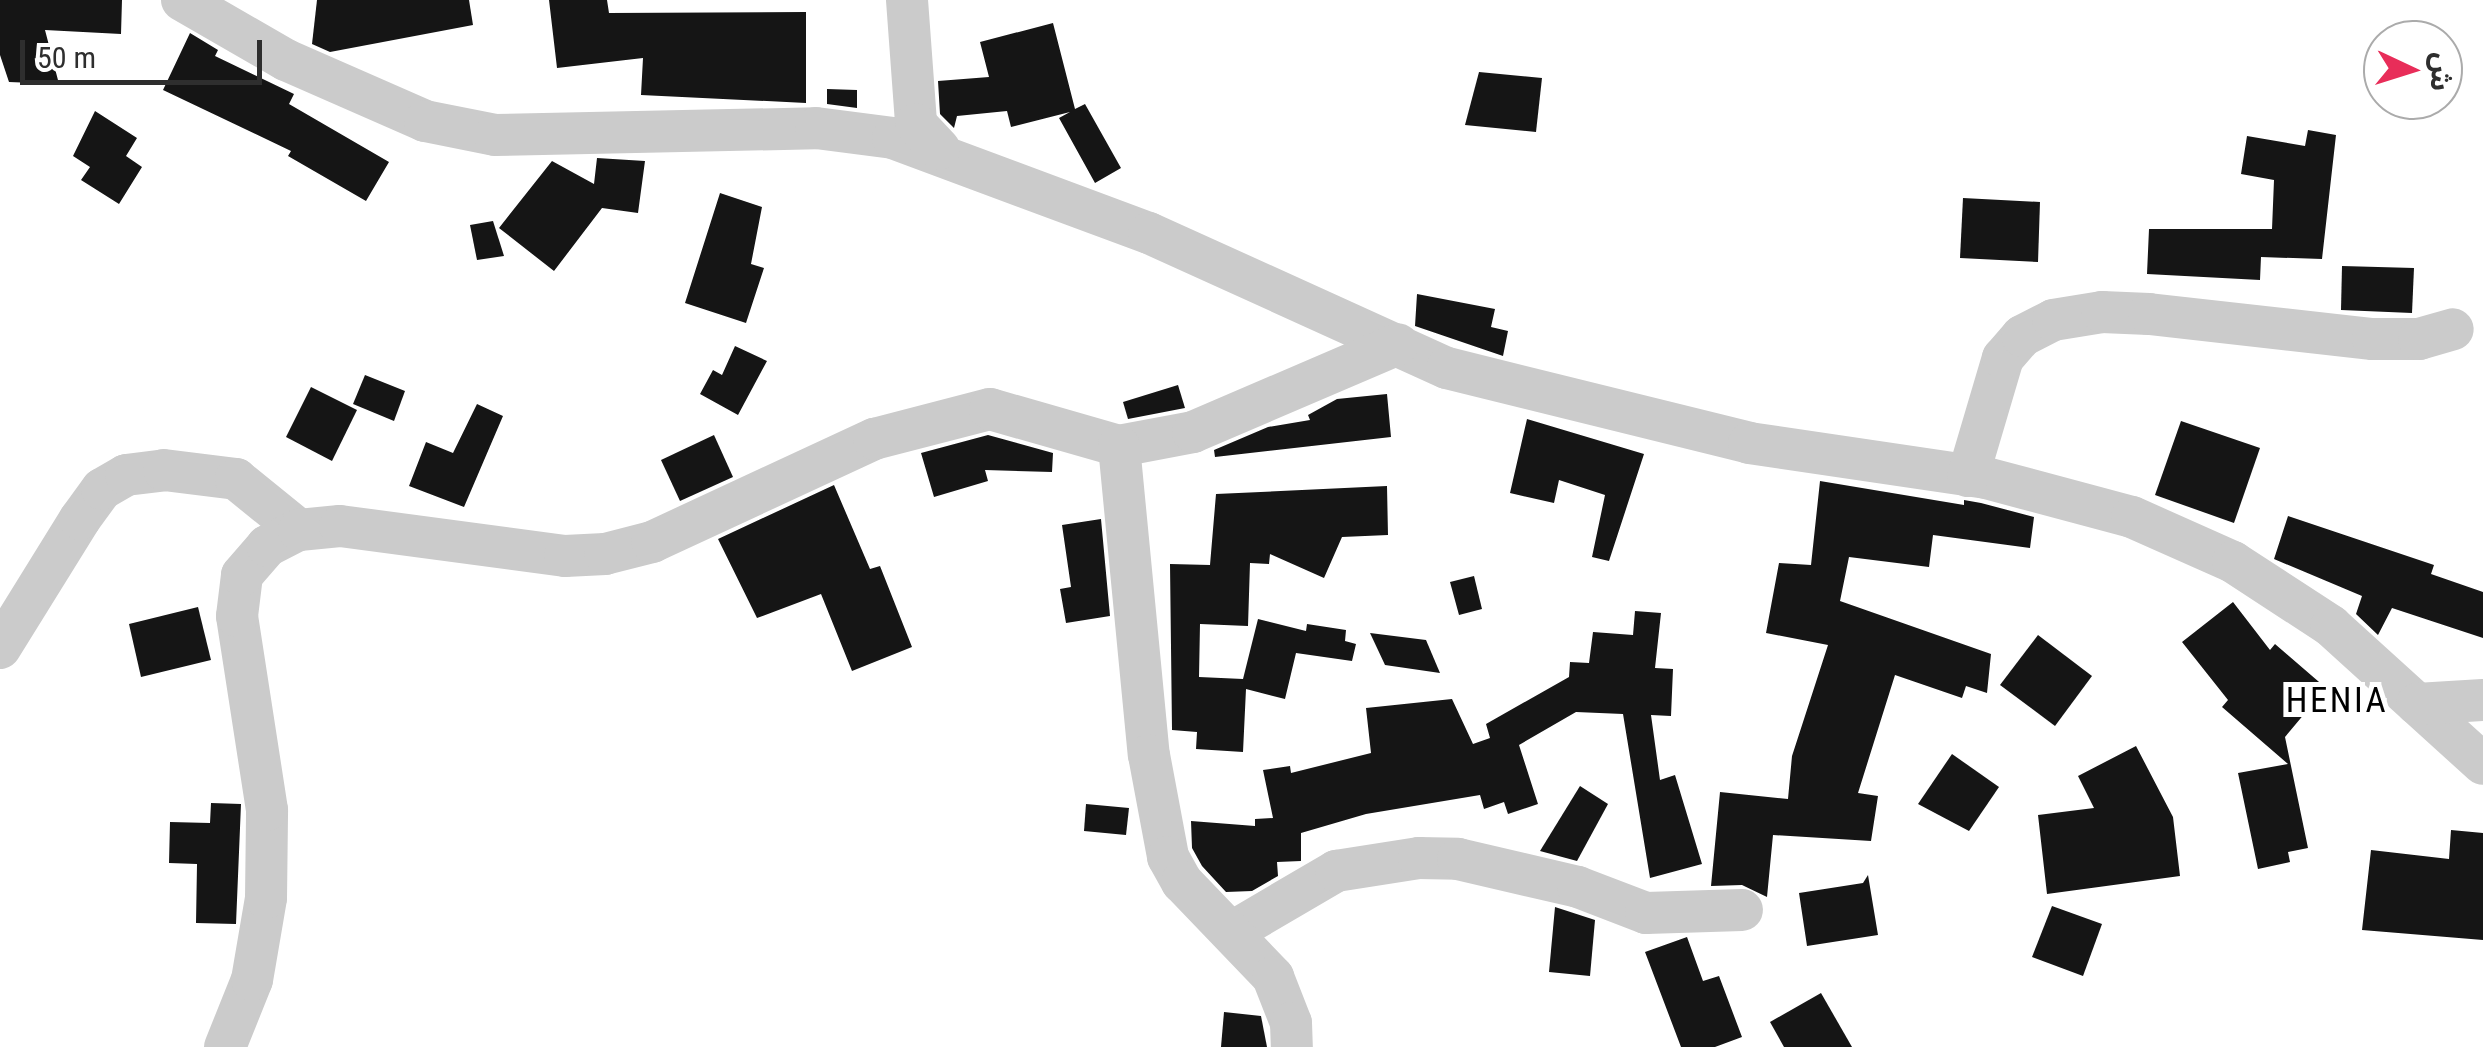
<!DOCTYPE html>
<meta charset="utf-8">
<style>
body{margin:0}
#map{position:relative;width:2483px;height:1047px;overflow:hidden;background:#fff;font-family:"Roboto Condensed","Noto Sans Arabic",sans-serif}
div>[style]{position:absolute}
.building>*{inset:0;background:#151515}
.minor>*{height:42px;margin:-21px;padding:0 21px;transform-origin:21px;border-radius:21px;background:#cbcbcb}
span{translate:-50% -50%;white-space:nowrap;text-align:center;line-height:1.15;-webkit-text-stroke:10px #fff;paint-order:stroke}
.quarter-label{font-size:35px;color:#000;letter-spacing:2.5px}
.north{position:absolute;left:2363px;top:20px;width:100px;height:100px;box-sizing:border-box;background:#fff;border:2px solid #ababab;border-radius:50%;rotate:94deg;font-size:28px;font-weight:700;line-height:40px;text-align:center;color:#2e2e2e}
.north::after{content:'';display:block;margin:auto;width:35px;height:45px;background:#e82d59;clip-path:polygon(50% 0,100% 100%,50% 72%,0 100%)}
.scale{position:absolute;left:20px;top:40px;width:242px;height:45px;box-sizing:border-box;border:5px solid #2e2e2e;border-top:0;padding-left:12px;font-size:30px;line-height:35px;white-space:nowrap;color:#2e2e2e;-webkit-text-stroke:8px #fff;paint-order:stroke}
</style>
<div id="map">
<div class="building">
<i style="clip-path:polygon(0 0,122px 0,121px 34px,45px 30px,59px 84px,9px 82px,0 55px)"></i>
<i style="clip-path:polygon(317px 0,469px 0,473px 25px,330px 52px,312px 44px)"></i>
<i style="clip-path:polygon(549px 0,607px 0,609px 13px,806px 12px,806px 103px,641px 95px,643px 58px,557px 68px)"></i>
<i style="clip-path:polygon(1053px 23px,1075px 109px,1085px 104px,1121px 168px,1095px 183px,1059px 118px,1070px 112px,1011px 127px,1007px 111px,957px 116px,954px 128px,940px 114px,938px 81px,989px 77px,980px 42px)"></i>
<i style="clip-path:polygon(190px 33px,218px 50px,215px 56px,294px 94px,289px 104px,389px 162px,366px 201px,288px 156px,291px 151px,163px 90px)"></i>
<i style="clip-path:polygon(1479px 72px,1542px 78px,1536px 132px,1465px 125px)"></i>
<i style="clip-path:polygon(827px 89px,857px 90px,857px 108px,827px 104px)"></i>
<i style="clip-path:polygon(95px 111px,137px 138px,126px 156px,142px 167px,119px 204px,81px 180px,90px 167px,73px 156px)"></i>
<i style="clip-path:polygon(2308px 130px,2336px 135px,2322px 259px,2261px 257px,2260px 280px,2147px 274px,2149px 229px,2272px 229px,2274px 180px,2241px 174px,2247px 136px,2305px 146px)"></i>
<i style="clip-path:polygon(597px 158px,645px 161px,638px 213px,602px 208px,554px 271px,499px 228px,552px 161px,594px 184px)"></i>
<i style="clip-path:polygon(720px 193px,762px 207px,751px 264px,764px 268px,746px 323px,685px 303px)"></i>
<i style="clip-path:polygon(1963px 198px,2040px 202px,2038px 262px,1960px 258px)"></i>
<i style="clip-path:polygon(493px 221px,504px 256px,477px 260px,470px 225px)"></i>
<i style="clip-path:polygon(2342px 266px,2414px 268px,2412px 313px,2341px 310px)"></i>
<i style="clip-path:polygon(1417px 294px,1495px 309px,1491px 327px,1508px 331px,1503px 356px,1415px 326px)"></i>
<i style="clip-path:polygon(735px 346px,767px 361px,738px 415px,700px 394px,713px 370px,722px 375px)"></i>
<i style="clip-path:polygon(365px 375px,405px 391px,394px 421px,353px 404px)"></i>
<i style="clip-path:polygon(1178px 385px,1185px 408px,1128px 419px,1123px 402px)"></i>
<i style="clip-path:polygon(311px 387px,357px 410px,332px 461px,286px 437px)"></i>
<i style="clip-path:polygon(1387px 394px,1391px 437px,1215px 457px,1214px 450px,1268px 427px,1310px 420px,1308px 415px,1337px 399px)"></i>
<i style="clip-path:polygon(477px 404px,503px 416px,464px 507px,409px 486px,426px 442px,453px 453px)"></i>
<i style="clip-path:polygon(1527px 419px,1644px 454px,1609px 561px,1592px 557px,1605px 495px,1559px 480px,1554px 503px,1510px 493px)"></i>
<i style="clip-path:polygon(2181px 421px,2260px 448px,2234px 523px,2155px 495px)"></i>
<i style="clip-path:polygon(714px 435px,733px 477px,680px 501px,661px 460px)"></i>
<i style="clip-path:polygon(988px 435px,1053px 453px,1052px 472px,985px 470px,988px 481px,934px 497px,921px 453px)"></i>
<i style="clip-path:polygon(1820px 481px,1964px 505px,1964px 500px,1981px 503px,2034px 517px,2030px 548px,1933px 535px,1929px 567px,1849px 557px,1840px 601px,1991px 654px,1987px 693px,1966px 686px,1962px 698px,1895px 675px,1858px 793px,1878px 796px,1871px 841px,1773px 835px,1767px 897px,1742px 885px,1711px 886px,1720px 792px,1788px 799px,1792px 756px,1828px 645px,1766px 633px,1779px 563px,1811px 565px)"></i>
<i style="clip-path:polygon(834px 485px,870px 569px,880px 566px,912px 647px,852px 671px,821px 594px,757px 618px,718px 539px)"></i>
<i style="clip-path:polygon(1387px 486px,1388px 535px,1342px 537px,1324px 578px,1270px 554px,1269px 564px,1250px 563px,1248px 626px,1200px 624px,1199px 677px,1243px 679px,1258px 619px,1306px 631px,1307px 624px,1346px 630px,1345px 641px,1356px 644px,1352px 661px,1296px 653px,1285px 699px,1246px 689px,1243px 752px,1196px 749px,1197px 732px,1172px 730px,1170px 564px,1210px 565px,1216px 494px)"></i>
<i style="clip-path:polygon(2288px 516px,2434px 565px,2431px 574px,2483px 592px,2483px 638px,2392px 608px,2378px 635px,2356px 614px,2362px 596px,2274px 559px)"></i>
<i style="clip-path:polygon(1101px 519px,1110px 616px,1066px 623px,1060px 589px,1071px 587px,1062px 525px)"></i>
<i style="clip-path:polygon(1474px 576px,1482px 609px,1459px 615px,1450px 582px)"></i>
<i style="clip-path:polygon(2233px 602px,2270px 650px,2275px 644px,2326px 688px,2285px 737px,2308px 848px,2288px 852px,2290px 862px,2258px 869px,2238px 773px,2288px 764px,2222px 707px,2228px 700px,2182px 642px)"></i>
<i style="clip-path:polygon(198px 607px,211px 660px,141px 677px,129px 624px)"></i>
<i style="clip-path:polygon(1635px 611px,1661px 613px,1655px 668px,1673px 669px,1671px 716px,1651px 715px,1660px 780px,1675px 775px,1702px 864px,1650px 878px,1623px 714px,1576px 712px,1519px 745px,1538px 804px,1508px 814px,1504px 802px,1484px 809px,1480px 795px,1366px 814px,1301px 833px,1301px 861px,1277px 862px,1278px 876px,1252px 891px,1226px 892px,1202px 866px,1192px 848px,1191px 821px,1255px 826px,1255px 819px,1273px 818px,1263px 770px,1290px 766px,1291px 773px,1371px 753px,1366px 708px,1452px 699px,1473px 744px,1490px 738px,1486px 724px,1569px 677px,1570px 662px,1589px 663px,1593px 632px,1633px 635px)"></i>
<i style="clip-path:polygon(1370px 633px,1426px 640px,1440px 673px,1385px 665px)"></i>
<i style="clip-path:polygon(2038px 635px,2092px 676px,2055px 726px,2000px 685px)"></i>
<i style="clip-path:polygon(2136px 746px,2173px 817px,2180px 876px,2047px 894px,2038px 815px,2094px 808px,2078px 776px)"></i>
<i style="clip-path:polygon(1952px 754px,1999px 787px,1969px 831px,1918px 804px)"></i>
<i style="clip-path:polygon(1580px 786px,1608px 804px,1577px 861px,1540px 851px)"></i>
<i style="clip-path:polygon(211px 803px,241px 804px,236px 924px,196px 923px,197px 864px,169px 863px,170px 822px,210px 823px)"></i>
<i style="clip-path:polygon(1086px 804px,1129px 808px,1126px 835px,1084px 831px)"></i>
<i style="clip-path:polygon(2451px 830px,2483px 833px,2483px 940px,2362px 930px,2371px 850px,2449px 859px)"></i>
<i style="clip-path:polygon(1868px 875px,1878px 935px,1807px 946px,1799px 893px,1863px 883px)"></i>
<i style="clip-path:polygon(2052px 906px,2102px 924px,2083px 976px,2032px 957px)"></i>
<i style="clip-path:polygon(1555px 907px,1595px 920px,1590px 976px,1549px 972px)"></i>
<i style="clip-path:polygon(1687px 937px,1703px 981px,1719px 976px,1742px 1037px,1715px 1047px,1681px 1047px,1645px 952px)"></i>
<i style="clip-path:polygon(1821px 993px,1852px 1047px,1784px 1047px,1770px 1022px)"></i>
<i style="clip-path:polygon(1224px 1012px,1261px 1016px,1267px 1047px,1221px 1047px)"></i>
</div>
<div class="minor">
<i style="left:182px;top:0;width:120px;rotate:30deg"></i>
<i style="left:286px;top:60px;width:152px;rotate:23.7deg"></i>
<i style="left:425px;top:121px;width:71px;rotate:11.3deg"></i>
<i style="left:495px;top:135px;width:321px;rotate:-1.2deg"></i>
<i style="left:816px;top:128px;width:78px;rotate:7.4deg"></i>
<i style="left:893px;top:138px;width:273px;rotate:20.4deg"></i>
<i style="left:1149px;top:233px;width:327px;rotate:24.4deg"></i>
<i style="left:1447px;top:368px;width:311px;rotate:13.9deg"></i>
<i style="left:1749px;top:443px;width:240px;rotate:8.4deg"></i>
<i style="left:1986px;top:478px;width:151px;rotate:15deg"></i>
<i style="left:2132px;top:517px;width:111px;rotate:24deg"></i>
<i style="left:2233px;top:562px;width:117px;rotate:33.1deg"></i>
<i style="left:2331px;top:626px;width:205px;rotate:42.2deg"></i>
<i style="left:907px;top:0;width:124px;rotate:85.8deg"></i>
<i style="left:916px;top:124px;width:34px;rotate:47deg"></i>
<i style="left:1119px;top:446px;width:75px;rotate:-10.7deg"></i>
<i style="left:1193px;top:432px;width:223px;rotate:-23.2deg"></i>
<i style="left:1968px;top:476px;width:123px;rotate:-73.5deg"></i>
<i style="left:2003px;top:358px;width:29px;rotate:-49deg"></i>
<i style="left:2022px;top:336px;width:35px;rotate:-27deg"></i>
<i style="left:2053px;top:320px;width:50px;rotate:-9.3deg"></i>
<i style="left:2102px;top:312px;width:47px;rotate:2.4deg"></i>
<i style="left:2149px;top:314px;width:225px;rotate:6.4deg"></i>
<i style="left:2373px;top:339px;width:46px"></i>
<i style="left:2419px;top:339px;width:35px;rotate:-16deg"></i>
<i style="left:0;top:648px;width:152px;rotate:-58.2deg"></i>
<i style="left:80px;top:519px;width:37px;rotate:-54deg"></i>
<i style="left:102px;top:489px;width:28px;rotate:-30deg"></i>
<i style="left:126px;top:475px;width:38px;rotate:-7deg"></i>
<i style="left:164px;top:470px;width:73px;rotate:7.1deg"></i>
<i style="left:236px;top:479px;width:81px;rotate:39deg"></i>
<i style="left:2417px;top:704px;width:66px;rotate:-3.5deg"></i>
<i style="left:1232px;top:932px;width:121px;rotate:-30.4deg"></i>
<i style="left:1336px;top:871px;width:84px;rotate:-8.9deg"></i>
<i style="left:1419px;top:858px;width:39px;rotate:1deg"></i>
<i style="left:1458px;top:859px;width:123px;rotate:13.1deg"></i>
<i style="left:1578px;top:887px;width:73px;rotate:20.9deg"></i>
<i style="left:1646px;top:913px;width:96px;rotate:-1.8deg"></i>
<i style="left:225px;top:1047px;width:72px;rotate:-68.1deg"></i>
<i style="left:252px;top:980px;width:83px;rotate:-80.3deg"></i>
<i style="left:266px;top:898px;width:88px;rotate:-89.3deg"></i>
<i style="left:267px;top:810px;width:196px;rotate:-98.8deg"></i>
<i style="left:237px;top:616px;width:41px;rotate:-83deg"></i>
<i style="left:242px;top:575px;width:38px;rotate:-49deg"></i>
<i style="left:267px;top:546px;width:36px;rotate:-27deg"></i>
<i style="left:299px;top:530px;width:41px;rotate:-5.6deg"></i>
<i style="left:340px;top:526px;width:227px;rotate:7.6deg"></i>
<i style="left:565px;top:556px;width:40px;rotate:-2.9deg"></i>
<i style="left:605px;top:554px;width:49px;rotate:-14.3deg"></i>
<i style="left:652px;top:542px;width:245px;rotate:-24.9deg"></i>
<i style="left:874px;top:439px;width:120px;rotate:-14.5deg"></i>
<i style="left:990px;top:409px;width:134px;rotate:16deg"></i>
<i style="left:1119px;top:446px;width:310px;rotate:84.5deg"></i>
<i style="left:1149px;top:755px;width:104px;rotate:79.4deg"></i>
<i style="left:1168px;top:857px;width:29px;rotate:61deg"></i>
<i style="left:1182px;top:882px;width:132px;rotate:46.2deg"></i>
<i style="left:1273px;top:977px;width:49px;rotate:68.6deg"></i>
<i style="left:1291px;top:1023px;width:24px;rotate:88deg"></i>
</div>
<div class="quarter-label">
<span style="left:2337px;top:701px">HENIA</span>
</div>
<div class="north">ش</div>
<div class="scale">50 m</div>
</div>
